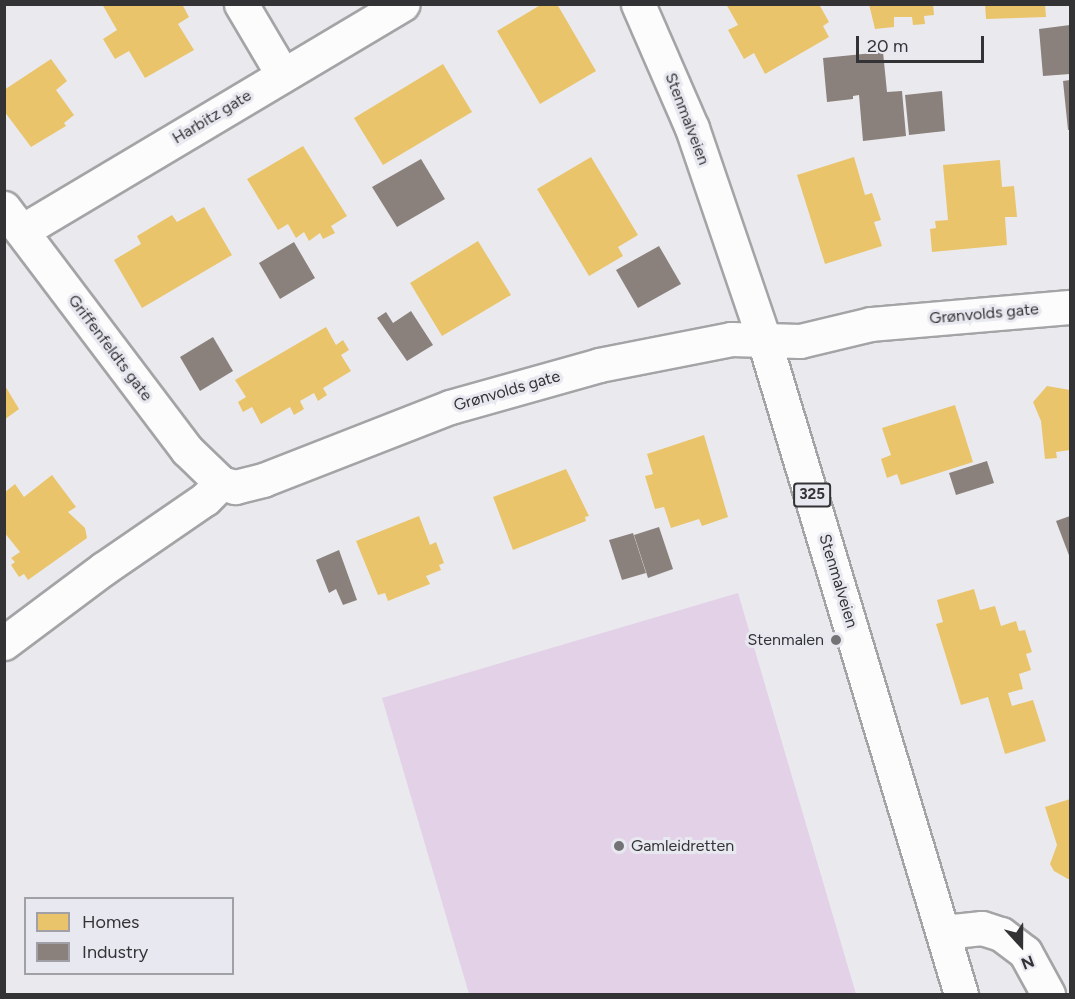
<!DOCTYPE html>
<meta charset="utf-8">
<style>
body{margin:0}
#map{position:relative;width:1075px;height:999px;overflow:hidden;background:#eaeaee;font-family:Figtree,sans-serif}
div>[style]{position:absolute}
.green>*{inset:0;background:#e3d1e7}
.homes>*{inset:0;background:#e9c46a}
.industry>*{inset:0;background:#8a817c}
.roads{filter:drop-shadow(2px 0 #a4a4a7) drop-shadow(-2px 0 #a4a4a7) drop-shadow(0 2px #a4a4a7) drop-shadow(0 -2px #a4a4a7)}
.minor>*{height:33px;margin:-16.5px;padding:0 16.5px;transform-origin:16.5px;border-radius:16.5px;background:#fcfcfc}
.secondary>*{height:33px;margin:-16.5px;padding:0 16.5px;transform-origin:16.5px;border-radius:16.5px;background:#fcfcfc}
.primary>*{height:33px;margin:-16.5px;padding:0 16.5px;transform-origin:16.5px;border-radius:16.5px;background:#fcfcfc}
.dots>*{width:16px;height:16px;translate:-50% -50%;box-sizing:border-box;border:3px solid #e8e8f0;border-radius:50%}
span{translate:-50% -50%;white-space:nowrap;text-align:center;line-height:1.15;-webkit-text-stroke:6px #e8e8f0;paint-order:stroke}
.shield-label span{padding:2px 4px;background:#e8e8f0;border:2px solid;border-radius:4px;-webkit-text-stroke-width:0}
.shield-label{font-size:15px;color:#333336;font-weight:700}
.street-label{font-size:16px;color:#333336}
.poi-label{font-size:16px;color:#333336}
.right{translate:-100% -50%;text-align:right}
.left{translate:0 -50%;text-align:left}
.frame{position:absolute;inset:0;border:6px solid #333336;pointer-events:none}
.legend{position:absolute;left:24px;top:897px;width:210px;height:78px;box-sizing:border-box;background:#e8e8f0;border:2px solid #a0a0a6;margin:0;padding:8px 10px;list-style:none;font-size:18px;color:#333336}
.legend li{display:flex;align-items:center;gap:12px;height:30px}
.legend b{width:30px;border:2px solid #a0a0a6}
.north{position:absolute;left:991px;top:915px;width:60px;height:60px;-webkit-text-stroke:4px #e8e8f0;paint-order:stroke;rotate:159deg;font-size:16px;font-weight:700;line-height:24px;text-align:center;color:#333336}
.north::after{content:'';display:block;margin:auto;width:21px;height:27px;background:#333336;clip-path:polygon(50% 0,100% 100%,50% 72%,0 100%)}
.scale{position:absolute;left:856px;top:36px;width:128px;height:27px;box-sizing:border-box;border:3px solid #333336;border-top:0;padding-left:8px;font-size:18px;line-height:21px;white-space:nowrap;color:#333336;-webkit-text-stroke:4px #e8e8f0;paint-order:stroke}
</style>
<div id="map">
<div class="green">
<i style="clip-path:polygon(738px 593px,856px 994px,469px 994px,382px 698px)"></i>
</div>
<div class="homes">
<i style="clip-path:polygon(102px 4px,182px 4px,189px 17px,178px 24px,194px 50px,145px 78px,129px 51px,115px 59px,103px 39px,117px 30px)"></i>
<i style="clip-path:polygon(542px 4px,557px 4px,596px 71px,540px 104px,497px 31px)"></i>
<i style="clip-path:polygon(726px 4px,819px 4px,829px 22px,823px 26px,829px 37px,765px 74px,754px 53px,744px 59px,728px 30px,738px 25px)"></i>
<i style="clip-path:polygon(869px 4px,933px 4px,934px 15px,924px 16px,925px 24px,913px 25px,912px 17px,894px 17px,894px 27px,875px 29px)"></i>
<i style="clip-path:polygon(985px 4px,1045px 4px,1046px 17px,986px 19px)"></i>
<i style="clip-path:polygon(51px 59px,67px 81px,56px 90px,74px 115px,64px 123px,66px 126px,31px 147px,4px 111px,4px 90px)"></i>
<i style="clip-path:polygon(443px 64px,472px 112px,383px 165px,354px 118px)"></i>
<i style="clip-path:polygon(303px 146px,347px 216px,331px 226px,335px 233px,323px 239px,320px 233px,309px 241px,304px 232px,296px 238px,288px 224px,278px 230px,247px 179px)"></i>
<i style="clip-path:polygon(591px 157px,638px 235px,618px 247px,623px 256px,589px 276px,537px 189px)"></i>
<i style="clip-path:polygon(854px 157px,865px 195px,872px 193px,881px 220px,874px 222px,882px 246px,825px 264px,797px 175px)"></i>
<i style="clip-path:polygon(1000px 160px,1002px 187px,1014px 186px,1017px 217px,1005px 217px,1007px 245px,932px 252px,930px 229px,936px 228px,935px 221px,948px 220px,943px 165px)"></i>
<i style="clip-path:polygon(204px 207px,232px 255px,142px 308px,114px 260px,141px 244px,137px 236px,172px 215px,177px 222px)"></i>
<i style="clip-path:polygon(478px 241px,511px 295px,442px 336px,410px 283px)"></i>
<i style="clip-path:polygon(326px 327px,336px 345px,343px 340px,349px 350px,341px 355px,351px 371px,323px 388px,327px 395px,318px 401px,314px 393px,300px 401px,304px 409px,294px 415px,290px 407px,261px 424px,252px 407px,243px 412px,238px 402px,246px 397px,235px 380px)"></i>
<i style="clip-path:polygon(4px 384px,19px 409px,4px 420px)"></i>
<i style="clip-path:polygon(1047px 386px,1070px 390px,1070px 450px,1056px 452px,1057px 458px,1045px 459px,1041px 421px,1033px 402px)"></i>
<i style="clip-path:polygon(955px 405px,973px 462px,901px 485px,897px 474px,887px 478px,881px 459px,891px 455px,882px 428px)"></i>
<i style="clip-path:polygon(704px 435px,728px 517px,702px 526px,699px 519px,671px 528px,664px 507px,655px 509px,645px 476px,653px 474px,647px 454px)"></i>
<i style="clip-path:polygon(566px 469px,589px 516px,585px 517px,586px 521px,513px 550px,493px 497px)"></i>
<i style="clip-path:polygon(52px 475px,76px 507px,68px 512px,85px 528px,87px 538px,28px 580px,24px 574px,19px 577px,11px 565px,15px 562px,11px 558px,20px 552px,4px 532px,4px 493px,15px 484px,24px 497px)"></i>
<i style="clip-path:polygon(419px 516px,430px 545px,436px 542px,444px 563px,439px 565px,441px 570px,426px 576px,430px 584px,388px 601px,385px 593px,378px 595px,356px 541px)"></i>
<i style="clip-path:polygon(974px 589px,980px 610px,995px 606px,1001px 626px,1016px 621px,1019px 631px,1025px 630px,1032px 652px,1026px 654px,1031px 670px,1019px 674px,1023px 689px,1008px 693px,1012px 706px,1033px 700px,1046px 741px,1005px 754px,988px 697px,961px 705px,936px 624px,943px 622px,937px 600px)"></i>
<i style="clip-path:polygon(1070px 799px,1070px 879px,1068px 879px,1054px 871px,1050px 864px,1057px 845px,1045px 807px)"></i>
</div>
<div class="industry">
<i style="clip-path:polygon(1070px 25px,1070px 74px,1043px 76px,1039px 29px)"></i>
<i style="clip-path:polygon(883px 52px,887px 92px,902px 91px,906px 136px,863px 141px,859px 95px,853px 96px,853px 99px,827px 102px,823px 58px)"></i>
<i style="clip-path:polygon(1070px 80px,1070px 130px,1068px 130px,1063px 81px)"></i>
<i style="clip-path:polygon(942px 91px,945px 131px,909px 135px,905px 95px)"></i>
<i style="clip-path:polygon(421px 159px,445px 199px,397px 227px,372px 187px)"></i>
<i style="clip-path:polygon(294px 242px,315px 278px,280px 299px,259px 263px)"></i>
<i style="clip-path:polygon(659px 246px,681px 284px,638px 308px,616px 270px)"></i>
<i style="clip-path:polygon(411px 311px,433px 345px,407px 361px,377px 318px,386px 312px,393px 323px)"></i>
<i style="clip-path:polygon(213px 337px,233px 371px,200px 391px,180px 357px)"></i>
<i style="clip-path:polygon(987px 461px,994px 483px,956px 495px,949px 473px)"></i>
<i style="clip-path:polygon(1070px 516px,1070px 558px,1056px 521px)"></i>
<i style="clip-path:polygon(659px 527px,673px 569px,648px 578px,634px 535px)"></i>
<i style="clip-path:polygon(633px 533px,646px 573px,622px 580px,609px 540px)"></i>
<i style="clip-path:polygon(339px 550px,357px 600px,343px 605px,336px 589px,329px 593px,316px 560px)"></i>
</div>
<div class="roads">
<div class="minor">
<i style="left:241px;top:4px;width:82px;rotate:59.4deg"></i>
<i style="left:4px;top:208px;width:303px;rotate:52.9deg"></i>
<i style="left:187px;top:450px;width:47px;rotate:44.1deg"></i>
<i style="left:221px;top:483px;width:15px;rotate:16deg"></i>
<i style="left:235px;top:487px;width:29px;rotate:-14deg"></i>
<i style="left:263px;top:480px;width:201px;rotate:-21.3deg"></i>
<i style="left:450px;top:407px;width:155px;rotate:-15.7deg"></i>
<i style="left:599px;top:365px;width:135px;rotate:-11.1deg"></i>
<i style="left:731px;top:339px;width:69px;rotate:1.7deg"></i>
<i style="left:800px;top:341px;width:73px;rotate:-13.5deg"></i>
<i style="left:871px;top:324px;width:200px;rotate:-4.9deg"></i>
<i style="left:22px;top:231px;width:443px;rotate:-30.8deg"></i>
<i style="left:4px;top:643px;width:124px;rotate:-36.8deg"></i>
<i style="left:103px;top:569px;width:124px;rotate:-34.5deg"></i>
<i style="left:205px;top:499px;width:23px;rotate:-45deg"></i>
</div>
<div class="secondary">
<i style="left:944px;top:932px;width:38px;rotate:-6deg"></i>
<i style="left:982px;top:928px;width:20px;rotate:18deg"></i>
<i style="left:1001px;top:934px;width:30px;rotate:37deg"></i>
<i style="left:1025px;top:952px;width:48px;rotate:61.3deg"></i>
</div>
<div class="primary">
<i style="left:638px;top:4px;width:135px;rotate:66.5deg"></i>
<i style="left:692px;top:128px;width:224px;rotate:71.2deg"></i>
<i style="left:764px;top:340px;width:683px;rotate:73.24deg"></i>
</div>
</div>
<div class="dots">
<i style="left:836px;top:640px;background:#737376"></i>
<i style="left:619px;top:846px;background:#737376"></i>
</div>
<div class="shield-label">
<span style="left:812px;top:495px">325</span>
</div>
<div class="street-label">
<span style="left:212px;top:117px;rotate:-31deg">Harbitz gate</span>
<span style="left:687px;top:119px;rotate:69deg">Stenmalveien</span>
<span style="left:984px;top:314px;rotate:-5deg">Grønvolds gate</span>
<span style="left:110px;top:348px;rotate:53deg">Griffenfeldts gate</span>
<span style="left:507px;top:391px;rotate:-16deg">Grønvolds gate</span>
<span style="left:838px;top:581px;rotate:73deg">Stenmalveien</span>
</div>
<div class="poi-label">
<span class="right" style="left:824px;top:640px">Stenmalen</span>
<span class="left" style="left:631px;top:846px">Gamleidretten</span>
</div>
<div class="frame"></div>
<ul class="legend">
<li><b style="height:16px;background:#e9c46a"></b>Homes</li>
<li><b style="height:16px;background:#8a817c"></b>Industry</li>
</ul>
<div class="north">N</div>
<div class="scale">20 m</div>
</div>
